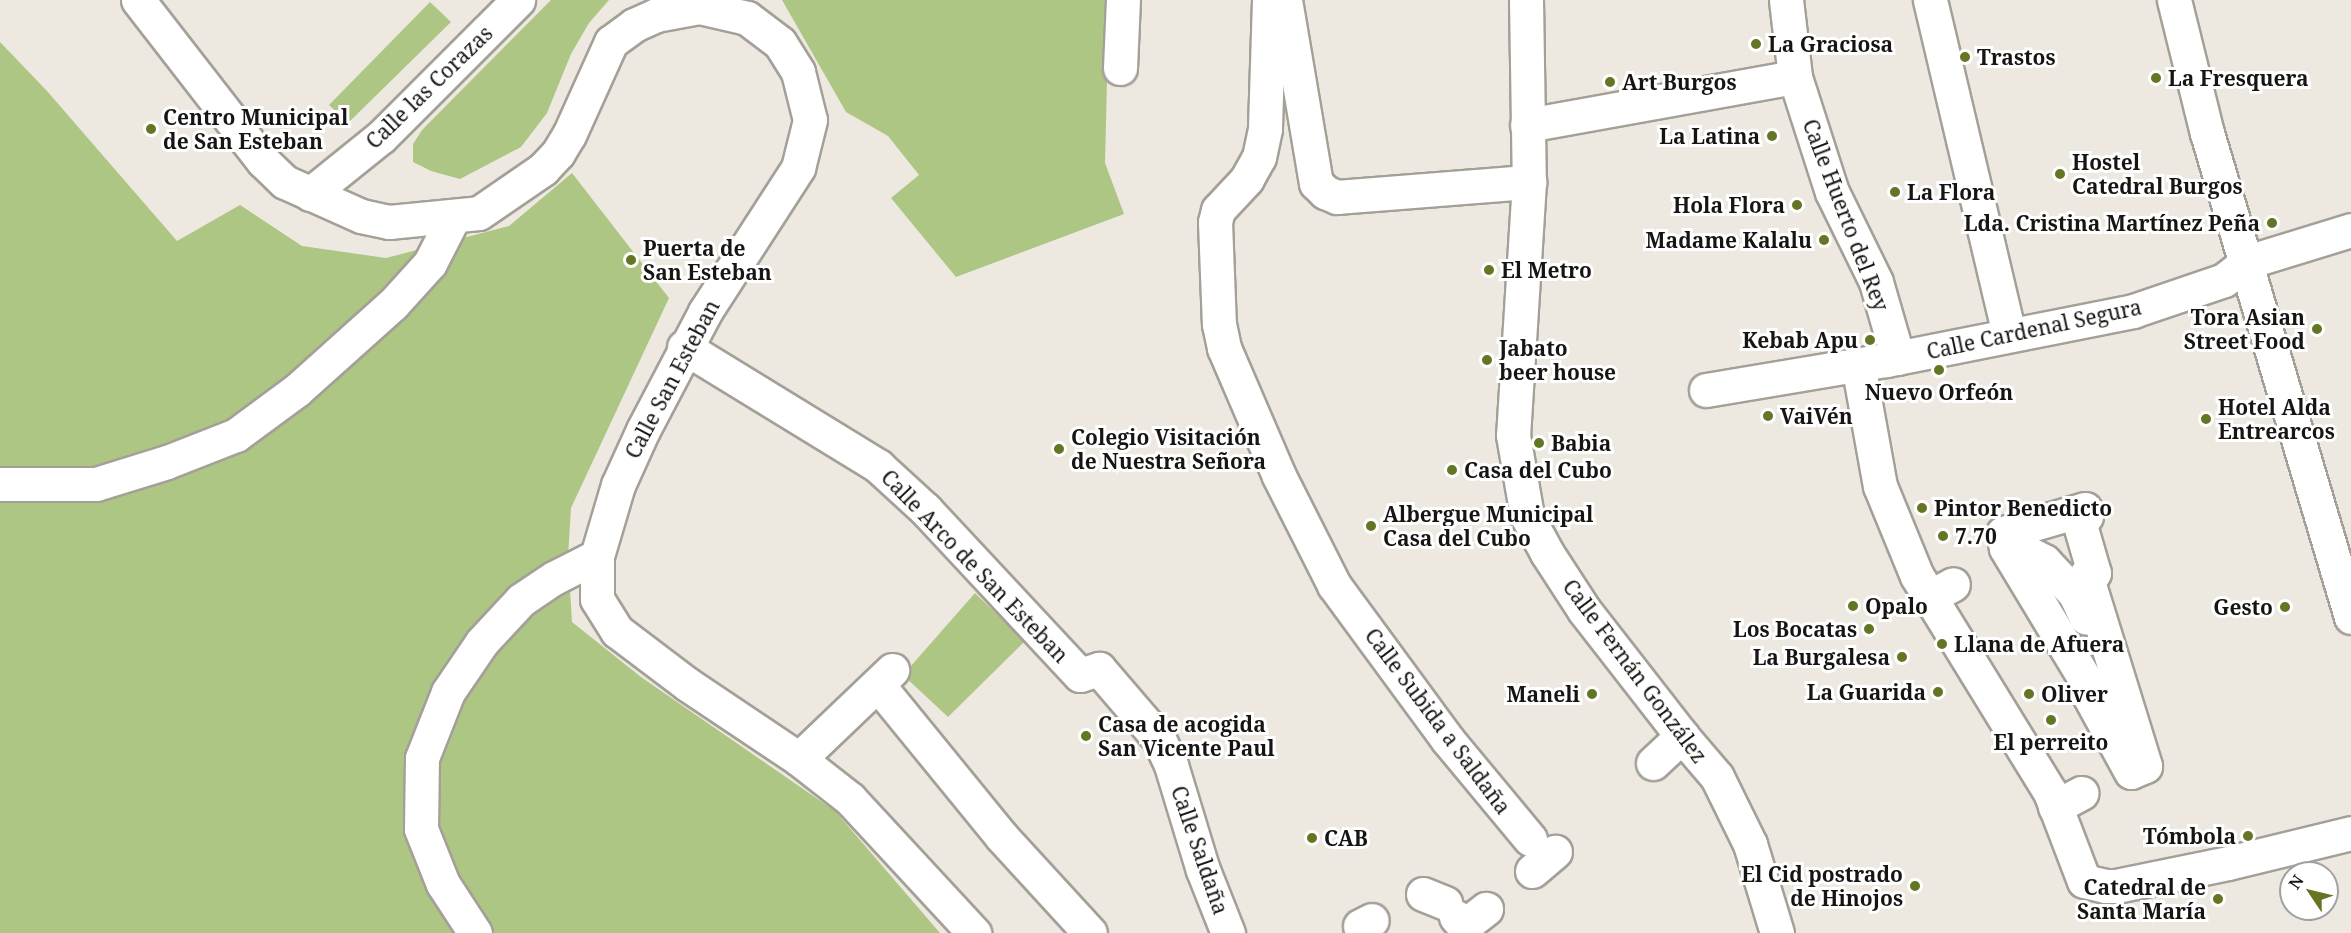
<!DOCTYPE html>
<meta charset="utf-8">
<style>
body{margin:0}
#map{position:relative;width:2351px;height:933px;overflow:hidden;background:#ede8e0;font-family:"Noto Serif",serif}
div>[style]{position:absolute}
.green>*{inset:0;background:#aec684}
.roads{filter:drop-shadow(2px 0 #a4a098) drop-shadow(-2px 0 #a4a098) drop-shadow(0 2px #a4a098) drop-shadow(0 -2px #a4a098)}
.minor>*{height:33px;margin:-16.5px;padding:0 16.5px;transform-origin:16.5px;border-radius:16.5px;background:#fff}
.dots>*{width:16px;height:16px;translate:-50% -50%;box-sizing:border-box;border:3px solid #fff;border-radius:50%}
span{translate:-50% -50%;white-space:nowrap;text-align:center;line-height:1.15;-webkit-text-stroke:6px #fff;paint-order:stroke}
.poi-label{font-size:21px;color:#171513;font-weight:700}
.left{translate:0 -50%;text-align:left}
.right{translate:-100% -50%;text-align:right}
.street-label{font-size:21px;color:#171513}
.north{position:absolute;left:2279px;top:861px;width:60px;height:60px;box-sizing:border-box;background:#fff;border:2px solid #a2a1a1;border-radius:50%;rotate:305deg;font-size:16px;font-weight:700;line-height:24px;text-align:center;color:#171513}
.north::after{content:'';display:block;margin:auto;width:21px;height:27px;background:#647624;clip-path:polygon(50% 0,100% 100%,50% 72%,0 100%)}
</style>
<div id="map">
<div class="green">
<i style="clip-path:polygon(551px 0,609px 0,589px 23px,571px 54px,547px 113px,521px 147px,460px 179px,431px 171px,413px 162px,413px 144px,422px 130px)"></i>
<i style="clip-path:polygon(782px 0,1109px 0,1105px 163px,1124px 214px,956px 277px,891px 198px,919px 175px,888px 136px,846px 112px)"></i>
<i style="clip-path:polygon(430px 2px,451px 22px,348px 123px,329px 105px)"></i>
<i style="clip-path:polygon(0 42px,47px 91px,177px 241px,240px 205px,302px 246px,386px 258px,509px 226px,572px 173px,669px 298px,571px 508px,568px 557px,572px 622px,641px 677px,835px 811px,940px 933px,0 933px)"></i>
<i style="clip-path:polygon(975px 593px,1025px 641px,948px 717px,903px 675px)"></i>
</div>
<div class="roads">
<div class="minor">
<i style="left:138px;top:0;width:204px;rotate:52.2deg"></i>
<i style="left:263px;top:161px;width:30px;rotate:44deg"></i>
<i style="left:285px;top:182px;width:83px;rotate:24.1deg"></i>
<i style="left:361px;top:216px;width:29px;rotate:12deg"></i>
<i style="left:389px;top:222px;width:90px;rotate:-5.7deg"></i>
<i style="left:479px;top:213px;width:78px;rotate:-34.5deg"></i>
<i style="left:543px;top:169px;width:22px;rotate:-47deg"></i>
<i style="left:558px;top:153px;width:21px;rotate:-59deg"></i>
<i style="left:569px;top:135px;width:102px;rotate:-65.7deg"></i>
<i style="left:611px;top:42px;width:29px;rotate:-36deg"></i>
<i style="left:634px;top:25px;width:24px;rotate:-24deg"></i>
<i style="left:656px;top:15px;width:44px;rotate:-10.5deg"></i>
<i style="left:699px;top:7px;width:49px;rotate:12.9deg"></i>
<i style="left:747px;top:18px;width:41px;rotate:37.1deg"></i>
<i style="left:780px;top:43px;width:34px;rotate:58deg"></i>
<i style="left:798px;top:72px;width:49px;rotate:76deg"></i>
<i style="left:810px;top:120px;width:49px;rotate:104deg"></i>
<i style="left:798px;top:168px;width:171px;rotate:122.9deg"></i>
<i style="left:705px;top:312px;width:133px;rotate:117.7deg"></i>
<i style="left:643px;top:430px;width:60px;rotate:114.4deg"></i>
<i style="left:618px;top:485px;width:74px;rotate:106.5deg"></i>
<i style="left:597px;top:556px;width:43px;rotate:90deg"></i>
<i style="left:597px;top:599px;width:38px;rotate:58deg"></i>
<i style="left:617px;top:631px;width:88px;rotate:37.1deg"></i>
<i style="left:687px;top:684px;width:135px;rotate:33.8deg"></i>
<i style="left:799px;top:759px;width:65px;rotate:38.1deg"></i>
<i style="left:850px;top:799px;width:183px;rotate:47.2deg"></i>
<i style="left:1269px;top:0;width:129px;rotate:91.8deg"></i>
<i style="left:1265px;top:129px;width:29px;rotate:102deg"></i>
<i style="left:1259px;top:157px;width:25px;rotate:119deg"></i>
<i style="left:1247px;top:179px;width:42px;rotate:133.1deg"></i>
<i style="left:1218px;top:210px;width:12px;rotate:104deg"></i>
<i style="left:1215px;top:222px;width:102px;rotate:87.8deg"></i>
<i style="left:1219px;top:324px;width:25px;rotate:78deg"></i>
<i style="left:1224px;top:348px;width:139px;rotate:66.7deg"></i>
<i style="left:1279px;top:476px;width:122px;rotate:63.2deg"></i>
<i style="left:1334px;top:585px;width:191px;rotate:53.7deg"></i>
<i style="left:1447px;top:739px;width:130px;rotate:50.3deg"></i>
<i style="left:1285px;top:0;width:186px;rotate:80.4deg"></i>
<i style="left:1316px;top:183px;width:13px;rotate:45deg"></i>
<i style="left:1325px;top:192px;width:13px;rotate:23deg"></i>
<i style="left:1337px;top:197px;width:193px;rotate:-4.5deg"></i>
<i style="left:1526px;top:0;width:182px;rotate:89.1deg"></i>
<i style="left:1529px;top:182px;width:254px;rotate:93.6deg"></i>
<i style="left:1513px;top:435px;width:82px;rotate:80.2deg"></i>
<i style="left:1527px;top:516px;width:42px;rotate:61.6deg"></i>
<i style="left:1547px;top:553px;width:68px;rotate:57deg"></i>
<i style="left:1584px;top:610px;width:160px;rotate:52.1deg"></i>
<i style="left:1682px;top:736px;width:54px;rotate:49.5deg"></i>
<i style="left:1717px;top:777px;width:75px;rotate:63.8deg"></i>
<i style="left:1750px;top:844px;width:93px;rotate:73.1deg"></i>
<i style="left:1786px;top:0;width:78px;rotate:83.3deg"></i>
<i style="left:1795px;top:77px;width:121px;rotate:72.2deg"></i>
<i style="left:1832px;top:192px;width:100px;rotate:63.9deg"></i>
<i style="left:1876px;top:282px;width:79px;rotate:73.9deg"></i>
<i style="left:1930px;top:0;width:343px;rotate:76.7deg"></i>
<i style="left:2174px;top:0;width:137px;rotate:76.1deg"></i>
<i style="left:2207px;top:133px;width:505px;rotate:73.43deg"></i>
<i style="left:1120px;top:68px;width:68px;rotate:-87.5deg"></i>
<i style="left:1527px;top:125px;width:272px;rotate:-10.2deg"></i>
<i style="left:310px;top:194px;width:91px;rotate:-38.8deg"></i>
<i style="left:381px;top:137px;width:194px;rotate:-45deg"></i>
<i style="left:684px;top:347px;width:228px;rotate:31.5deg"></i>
<i style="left:878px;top:466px;width:64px;rotate:42.5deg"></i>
<i style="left:925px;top:509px;width:227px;rotate:47deg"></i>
<i style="left:1080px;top:675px;width:20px;rotate:-18deg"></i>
<i style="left:1099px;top:669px;width:92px;rotate:49.4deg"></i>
<i style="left:1159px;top:739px;width:29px;rotate:65deg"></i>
<i style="left:1171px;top:765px;width:110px;rotate:73.1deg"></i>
<i style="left:1203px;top:870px;width:68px;rotate:68.4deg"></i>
<i style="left:1858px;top:364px;width:124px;rotate:79.8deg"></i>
<i style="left:1880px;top:486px;width:97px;rotate:67.7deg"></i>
<i style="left:1917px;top:576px;width:254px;rotate:58.4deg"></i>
<i style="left:2050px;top:792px;width:95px;rotate:69.1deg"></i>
<i style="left:2084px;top:881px;width:22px;rotate:13deg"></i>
<i style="left:2105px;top:886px;width:11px"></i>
<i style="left:2116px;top:886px;width:114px;rotate:-11.6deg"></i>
<i style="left:2228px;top:863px;width:127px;rotate:-13.7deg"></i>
<i style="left:1706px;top:390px;width:182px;rotate:-9.5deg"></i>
<i style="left:1886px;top:360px;width:252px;rotate:-11.2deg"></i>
<i style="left:2133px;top:311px;width:96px;rotate:-18.8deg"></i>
<i style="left:2224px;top:280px;width:29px;rotate:-38deg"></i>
<i style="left:2247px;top:262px;width:109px;rotate:-17.1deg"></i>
<i style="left:0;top:484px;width:96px"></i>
<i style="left:96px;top:484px;width:74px;rotate:-17.2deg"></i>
<i style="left:167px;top:462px;width:74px;rotate:-21.4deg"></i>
<i style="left:236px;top:435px;width:76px;rotate:-36.4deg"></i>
<i style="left:297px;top:390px;width:129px;rotate:-41.9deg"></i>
<i style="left:393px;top:304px;width:55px;rotate:-47.9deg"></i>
<i style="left:430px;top:263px;width:51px;rotate:-62.9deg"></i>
<i style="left:2085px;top:509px;width:7px;rotate:82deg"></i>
<i style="left:2086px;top:516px;width:8px;rotate:166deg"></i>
<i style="left:2078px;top:518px;width:57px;rotate:73.8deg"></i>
<i style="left:2094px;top:573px;width:8px;rotate:166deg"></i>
<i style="left:2086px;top:575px;width:200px;rotate:72.8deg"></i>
<i style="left:2145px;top:766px;width:15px;rotate:157deg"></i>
<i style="left:2131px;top:772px;width:98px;rotate:-118.7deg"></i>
<i style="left:2084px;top:686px;width:4px;rotate:-27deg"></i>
<i style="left:2088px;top:684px;width:159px;rotate:-121.1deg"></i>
<i style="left:2006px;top:548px;width:15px;rotate:-101deg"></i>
<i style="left:2003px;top:533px;width:85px;rotate:-16.3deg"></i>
<i style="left:2014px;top:556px;width:16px;rotate:-7deg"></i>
<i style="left:2030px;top:554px;width:16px;rotate:27deg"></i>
<i style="left:2044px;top:561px;width:45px;rotate:46.8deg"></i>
<i style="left:2075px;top:594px;width:26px;rotate:65deg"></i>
<i style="left:1929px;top:597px;width:27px;rotate:-28deg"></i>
<i style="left:878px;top:685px;width:196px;rotate:50.8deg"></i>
<i style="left:1002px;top:837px;width:130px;rotate:47.5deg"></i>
<i style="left:799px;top:759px;width:129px;rotate:-43.7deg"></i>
<i style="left:1653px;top:763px;width:40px;rotate:-43deg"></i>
<i style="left:2055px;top:807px;width:30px;rotate:-28deg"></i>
<i style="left:1532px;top:871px;width:30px;rotate:-40deg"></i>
<i style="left:1423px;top:894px;width:24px;rotate:22deg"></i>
<i style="left:1456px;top:917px;width:12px;rotate:48deg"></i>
<i style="left:1464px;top:926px;width:28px;rotate:-38deg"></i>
<i style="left:1360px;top:926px;width:13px;rotate:-27deg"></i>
<i style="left:475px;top:933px;width:59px;rotate:-123.1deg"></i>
<i style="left:443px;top:884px;width:59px;rotate:-111.8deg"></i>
<i style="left:421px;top:829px;width:71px;rotate:-89.2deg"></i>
<i style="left:422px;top:758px;width:71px;rotate:-68.5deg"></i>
<i style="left:448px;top:692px;width:60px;rotate:-55.8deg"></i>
<i style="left:482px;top:642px;width:57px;rotate:-47.1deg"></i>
<i style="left:521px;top:600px;width:40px;rotate:-34deg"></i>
<i style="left:554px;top:578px;width:48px;rotate:-27.1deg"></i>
</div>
</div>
<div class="dots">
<i style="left:1756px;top:44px;background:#647624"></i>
<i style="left:1965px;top:57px;background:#647624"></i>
<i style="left:2156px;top:78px;background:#647624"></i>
<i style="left:1610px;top:82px;background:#647624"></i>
<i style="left:151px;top:129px;background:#647624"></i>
<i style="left:1772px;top:136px;background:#647624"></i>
<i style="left:2060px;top:174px;background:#647624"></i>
<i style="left:1895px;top:192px;background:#647624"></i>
<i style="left:1797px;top:205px;background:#647624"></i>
<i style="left:2272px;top:223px;background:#647624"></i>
<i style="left:1824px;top:240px;background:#647624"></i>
<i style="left:631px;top:260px;background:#647624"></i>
<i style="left:1489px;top:270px;background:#647624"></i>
<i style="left:2317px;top:329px;background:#647624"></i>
<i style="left:1870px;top:340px;background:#647624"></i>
<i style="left:1487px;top:360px;background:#647624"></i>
<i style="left:1939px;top:370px;background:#647624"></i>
<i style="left:1768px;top:416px;background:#647624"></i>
<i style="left:2206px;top:419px;background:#647624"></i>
<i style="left:1539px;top:443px;background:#647624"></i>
<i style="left:1059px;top:449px;background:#647624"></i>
<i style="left:1452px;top:470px;background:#647624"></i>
<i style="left:1922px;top:508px;background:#647624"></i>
<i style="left:1371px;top:526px;background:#647624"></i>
<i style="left:1943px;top:536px;background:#647624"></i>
<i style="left:1853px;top:606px;background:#647624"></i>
<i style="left:2285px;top:607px;background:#647624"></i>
<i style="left:1869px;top:629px;background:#647624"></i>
<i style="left:1942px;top:644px;background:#647624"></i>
<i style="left:1902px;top:657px;background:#647624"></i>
<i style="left:1938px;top:692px;background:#647624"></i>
<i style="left:1592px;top:694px;background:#647624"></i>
<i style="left:2029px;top:694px;background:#647624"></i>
<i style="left:2051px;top:720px;background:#647624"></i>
<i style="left:1086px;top:736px;background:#647624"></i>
<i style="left:2248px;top:836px;background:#647624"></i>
<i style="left:1312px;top:838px;background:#647624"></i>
<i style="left:1915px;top:886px;background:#647624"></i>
<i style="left:2218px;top:899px;background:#647624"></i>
</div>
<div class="poi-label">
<span class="left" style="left:1768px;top:44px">La Graciosa</span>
<span class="left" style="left:1977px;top:57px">Trastos</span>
<span class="left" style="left:2168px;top:78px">La Fresquera</span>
<span class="left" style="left:1622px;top:82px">Art Burgos</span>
<span class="left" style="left:163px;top:129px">Centro Municipal<br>de San Esteban</span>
<span class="right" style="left:1760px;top:136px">La Latina</span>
<span class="left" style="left:2072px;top:174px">Hostel<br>Catedral Burgos</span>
<span class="left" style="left:1907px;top:192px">La Flora</span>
<span class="right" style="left:1785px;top:205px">Hola Flora</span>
<span class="right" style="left:2260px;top:223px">Lda. Cristina Martínez Peña</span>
<span class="right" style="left:1812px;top:240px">Madame Kalalu</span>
<span class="left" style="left:643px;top:260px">Puerta de<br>San Esteban</span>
<span class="left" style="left:1501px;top:270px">El Metro</span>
<span class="right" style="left:2305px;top:329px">Tora Asian<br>Street Food</span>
<span class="right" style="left:1858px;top:340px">Kebab Apu</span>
<span class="left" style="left:1499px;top:360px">Jabato<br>beer house</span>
<span style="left:1939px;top:392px">Nuevo Orfeón</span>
<span class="left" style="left:2218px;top:419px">Hotel Alda<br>Entrearcos</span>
<span class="left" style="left:1780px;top:416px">VaiVén</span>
<span class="left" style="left:1071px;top:449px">Colegio Visitación<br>de Nuestra Señora</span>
<span class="left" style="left:1551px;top:443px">Babia</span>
<span class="left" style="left:1464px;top:470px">Casa del Cubo</span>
<span class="left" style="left:1934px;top:508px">Pintor Benedicto</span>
<span class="left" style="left:1383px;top:526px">Albergue Municipal<br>Casa del Cubo</span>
<span class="left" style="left:1955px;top:536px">7.70</span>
<span class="left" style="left:1865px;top:606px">Opalo</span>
<span class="right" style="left:2273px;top:607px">Gesto</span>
<span class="right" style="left:1857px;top:629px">Los Bocatas</span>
<span class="left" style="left:1954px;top:644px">Llana de Afuera</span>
<span class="right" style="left:1890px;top:657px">La Burgalesa</span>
<span class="right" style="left:1926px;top:692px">La Guarida</span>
<span class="right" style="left:1580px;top:694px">Maneli</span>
<span class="left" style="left:2041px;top:694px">Oliver</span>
<span class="left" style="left:1098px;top:736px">Casa de acogida<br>San Vicente Paul</span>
<span style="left:2051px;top:742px">El perreito</span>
<span class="right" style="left:2236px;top:836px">Tómbola</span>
<span class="left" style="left:1324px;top:838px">CAB</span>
<span class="right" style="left:1903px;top:886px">El Cid postrado<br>de Hinojos</span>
<span class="right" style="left:2206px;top:899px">Catedral de<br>Santa María</span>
</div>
<div class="street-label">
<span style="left:429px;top:87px;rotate:-44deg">Calle las Corazas</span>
<span style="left:1846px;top:215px;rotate:69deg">Calle Huerto del Rey</span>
<span style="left:2034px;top:329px;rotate:-12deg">Calle Cardenal Segura</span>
<span style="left:672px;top:379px;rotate:-62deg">Calle San Esteban</span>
<span style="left:975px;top:566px;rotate:46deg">Calle Arco de San Esteban</span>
<span style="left:1635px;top:671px;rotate:53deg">Calle Fernán González</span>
<span style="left:1438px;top:721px;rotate:53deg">Calle Subida a Saldaña</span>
<span style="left:1200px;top:850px;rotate:71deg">Calle Saldaña</span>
</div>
<div class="north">N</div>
</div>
